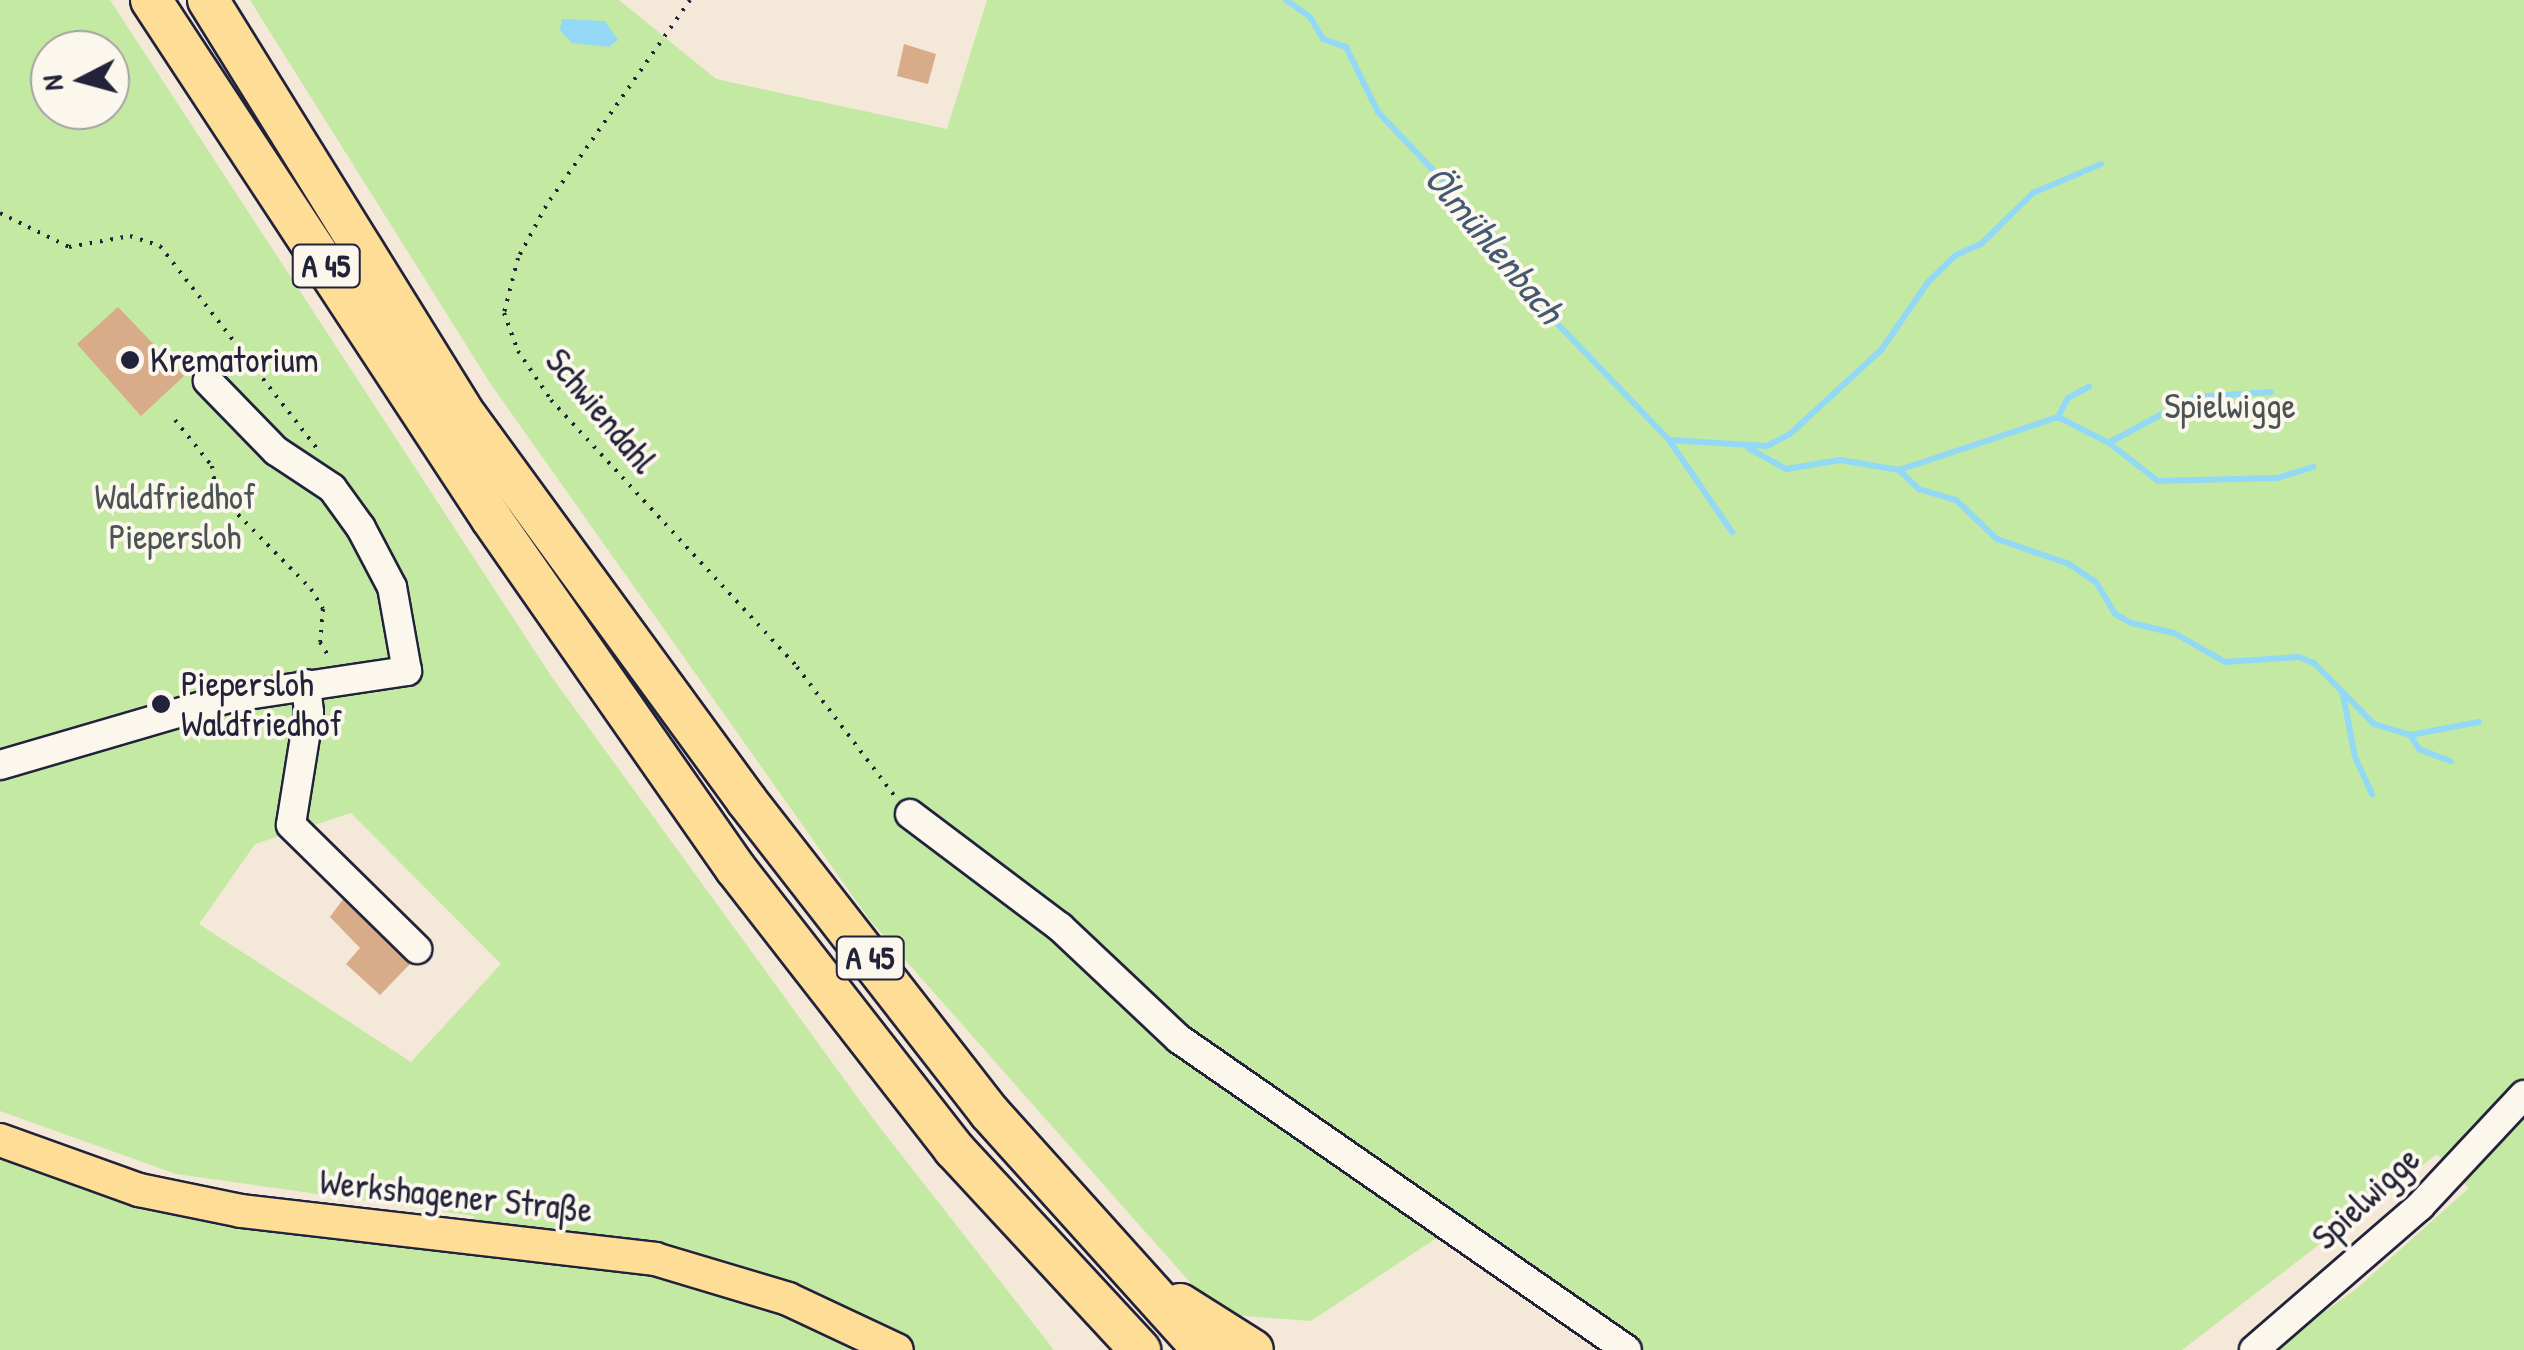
<!DOCTYPE html>
<meta charset="utf-8">
<style>
body{margin:0}
#map{position:relative;width:2524px;height:1350px;overflow:hidden;background:#f4e8d8;font-family:"Patrick Hand",sans-serif}
div>[style]{position:absolute}
.green>*{inset:0;background:#c3e9a3}
.water>*{inset:0;background:#93d9f5}
.stream>*{height:6px;margin:-3px;padding:0 3px;transform-origin:3px;border-radius:3px;background:#93d9f5}
.building>*{inset:0;background:#d8ab89}
.path>*{height:4px;margin-top:-2px;transform-origin:0;background:repeating-linear-gradient(90deg,#22223b 0 2.5px,transparent 0 10.5px)}
.roads{filter:drop-shadow(2px 0 #22223b) drop-shadow(-2px 0 #22223b) drop-shadow(0 2px #22223b) drop-shadow(0 -2px #22223b)}
.minor>*{height:28px;margin:-14px;padding:0 14px;transform-origin:14px;border-radius:14px;background:#fbf7ec}
.major>*{height:32px;margin:-16px;padding:0 16px;transform-origin:16px;border-radius:16px;background:#fedd96}
.highway>*{height:40px;margin:-20px;padding:0 20px;transform-origin:20px;border-radius:20px;background:#fedd96}
.dots>*{width:28px;height:28px;translate:-50% -50%;box-sizing:border-box;border:5px solid #fbf7ec;border-radius:50%}
span{translate:-50% -50%;white-space:nowrap;text-align:center;line-height:1.15;-webkit-text-stroke:8px #fbf7ec;paint-order:stroke}
.shield-label span{padding:2px 8px;background:#fbf7ec;border:2px solid;border-radius:8px;-webkit-text-stroke-width:0}
.shield-label{font-size:32px;color:#22223b;font-weight:700}
.poi-label{font-size:35px;color:#22223b}
.left{translate:0 -50%;text-align:left}
.park-label{font-size:35px;color:#4a5455}
.street-label{font-size:35px;color:#22223b}
.water-label{font-size:38px;color:#445973;font-style:italic}
.north{position:absolute;left:30px;top:30px;width:100px;height:100px;box-sizing:border-box;background:#fbf7ec;border:2px solid #a4a2a5;border-radius:50%;rotate:264deg;font-size:28px;font-weight:700;line-height:40px;text-align:center;color:#22223b}
.north::after{content:'';display:block;margin:auto;width:35px;height:45px;background:#22223b;clip-path:polygon(50% 0,100% 100%,50% 72%,0 100%)}
</style>
<div id="map">
<div class="green">
<i style="clip-path:polygon(evenodd,0 0,110px 0,551px 676px,874px 1120px,1054px 1350px,0 1350px,0 1140px,118px 1183px,475px 1229px,474px 1216px,176px 1174px,0 1111px,0 0,50px 50px,110px 50px,110px 110px,50px 110px,50px 50px,0 0,351px 813px,501px 964px,411px 1062px,199px 924px,255px 844px,351px 813px)"></i>
<i style="clip-path:polygon(250px 0,619px 0,716px 79px,947px 129px,987px 0,2524px 0,2524px 1350px,2271px 1350px,2356px 1289px,2469px 1188px,2437px 1154px,2182px 1350px,1637px 1350px,1474px 1229px,1438px 1237px,1311px 1321px,1218px 1314px,869px 919px,490px 383px)"></i>
</div>
<div class="water">
<i style="clip-path:polygon(562px 19px,605px 21px,618px 40px,609px 47px,572px 43px,560px 30px)"></i>
</div>
<div class="stream">
<i style="left:1286px;top:0;width:29px;rotate:35deg"></i>
<i style="left:1310px;top:17px;width:26px;rotate:59deg"></i>
<i style="left:1323px;top:39px;width:24px;rotate:19deg"></i>
<i style="left:1346px;top:47px;width:72px;rotate:63.8deg"></i>
<i style="left:1378px;top:112px;width:167px;rotate:46.5deg"></i>
<i style="left:1493px;top:233px;width:105px;rotate:55.1deg"></i>
<i style="left:1553px;top:319px;width:168px;rotate:46.2deg"></i>
<i style="left:1669px;top:440px;width:98px;rotate:3.5deg"></i>
<i style="left:1767px;top:446px;width:26px;rotate:-28deg"></i>
<i style="left:1790px;top:434px;width:125px;rotate:-42.7deg"></i>
<i style="left:1882px;top:349px;width:81px;rotate:-55.5deg"></i>
<i style="left:1928px;top:282px;width:39px;rotate:-44deg"></i>
<i style="left:1956px;top:255px;width:27px;rotate:-24deg"></i>
<i style="left:1981px;top:244px;width:73px;rotate:-44.4deg"></i>
<i style="left:2033px;top:193px;width:74px;rotate:-23.1deg"></i>
<i style="left:2058px;top:417px;width:21px;rotate:-62deg"></i>
<i style="left:2068px;top:398px;width:24px;rotate:-28deg"></i>
<i style="left:1669px;top:440px;width:112px;rotate:55.6deg"></i>
<i style="left:2110px;top:442px;width:95px;rotate:-28.2deg"></i>
<i style="left:2194px;top:397px;width:77px;rotate:-3.7deg"></i>
<i style="left:1748px;top:448px;width:43px;rotate:28.9deg"></i>
<i style="left:1786px;top:469px;width:55px;rotate:-9.5deg"></i>
<i style="left:1840px;top:460px;width:60px;rotate:9.6deg"></i>
<i style="left:1899px;top:470px;width:28px;rotate:44deg"></i>
<i style="left:1919px;top:489px;width:39px;rotate:17deg"></i>
<i style="left:1956px;top:500px;width:57px;rotate:43.6deg"></i>
<i style="left:1997px;top:539px;width:76px;rotate:19.1deg"></i>
<i style="left:2069px;top:564px;width:32px;rotate:34deg"></i>
<i style="left:2096px;top:582px;width:37px;rotate:59deg"></i>
<i style="left:2115px;top:614px;width:18px;rotate:29deg"></i>
<i style="left:2131px;top:623px;width:44px;rotate:13.1deg"></i>
<i style="left:2174px;top:633px;width:59px;rotate:29.6deg"></i>
<i style="left:2225px;top:662px;width:74px;rotate:-3.9deg"></i>
<i style="left:2299px;top:657px;width:16px;rotate:22deg"></i>
<i style="left:2314px;top:663px;width:86px;rotate:45.5deg"></i>
<i style="left:2374px;top:724px;width:38px;rotate:17deg"></i>
<i style="left:2410px;top:735px;width:70px;rotate:-10.7deg"></i>
<i style="left:1899px;top:470px;width:168px;rotate:-18.4deg"></i>
<i style="left:2058px;top:417px;width:57px;rotate:27deg"></i>
<i style="left:2109px;top:443px;width:62px;rotate:37.8deg"></i>
<i style="left:2158px;top:481px;width:119px;rotate:-1.4deg"></i>
<i style="left:2277px;top:478px;width:38px;rotate:-17deg"></i>
<i style="left:2343px;top:695px;width:63px;rotate:79deg"></i>
<i style="left:2355px;top:757px;width:41px;rotate:65.3deg"></i>
<i style="left:2410px;top:735px;width:17px;rotate:57deg"></i>
<i style="left:2419px;top:749px;width:34px;rotate:21deg"></i>
</div>
<div class="building">
<i style="clip-path:polygon(904px 44px,936px 54px,928px 84px,897px 76px)"></i>
<i style="clip-path:polygon(118px 307px,184px 376px,141px 416px,77px 344px)"></i>
<i style="clip-path:polygon(344px 898px,411px 963px,380px 995px,346px 964px,360px 948px,330px 917px)"></i>
</div>
<div class="path">
<i style="left:690px;top:0;width:251px;rotate:125deg"></i>
<i style="left:546px;top:206px;width:59px;rotate:118.3deg"></i>
<i style="left:518px;top:258px;width:57px;rotate:104.3deg"></i>
<i style="left:504px;top:313px;width:40px;rotate:69.8deg"></i>
<i style="left:518px;top:351px;width:59px;rotate:56deg"></i>
<i style="left:551px;top:400px;width:363px;rotate:47.3deg"></i>
<i style="left:797px;top:667px;width:166px;rotate:52.9deg"></i>
<i style="left:0;top:213px;width:77px;rotate:26.2deg"></i>
<i style="left:69px;top:247px;width:62px;rotate:-10.2deg"></i>
<i style="left:130px;top:236px;width:32px;rotate:18deg"></i>
<i style="left:160px;top:246px;width:259px;rotate:52.2deg"></i>
<i style="left:175px;top:420px;width:59px;rotate:51.2deg"></i>
<i style="left:212px;top:466px;width:26px;rotate:81deg"></i>
<i style="left:216px;top:492px;width:136px;rotate:45.6deg"></i>
<i style="left:311px;top:589px;width:23px;rotate:59deg"></i>
<i style="left:323px;top:609px;width:33px;rotate:95deg"></i>
<i style="left:320px;top:642px;width:17px;rotate:59deg"></i>
</div>
<div class="roads">
<div class="minor">
<i style="left:306px;top:684px;width:28px;rotate:84deg"></i>
<i style="left:309px;top:712px;width:114px;rotate:99.1deg"></i>
<i style="left:291px;top:825px;width:177px;rotate:44.5deg"></i>
<i style="left:0;top:765px;width:243px;rotate:-16.3deg"></i>
<i style="left:233px;top:697px;width:176px;rotate:-8.5deg"></i>
<i style="left:407px;top:671px;width:85px;rotate:-100.1deg"></i>
<i style="left:392px;top:587px;width:67px;rotate:-117.7deg"></i>
<i style="left:361px;top:528px;width:49px;rotate:-125.9deg"></i>
<i style="left:332px;top:488px;width:67px;rotate:-146.5deg"></i>
<i style="left:276px;top:451px;width:98px;rotate:-134.2deg"></i>
<i style="left:910px;top:814px;width:188px;rotate:37deg"></i>
<i style="left:1060px;top:927px;width:163px;rotate:43.3deg"></i>
<i style="left:1179px;top:1039px;width:545px;rotate:34.77deg"></i>
<i style="left:2254px;top:1350px;width:220px;rotate:-40.9deg"></i>
<i style="left:2420px;top:1206px;width:152px;rotate:-46.9deg"></i>
</div>
<div class="major">
<i style="left:0;top:1140px;width:148px;rotate:19.8deg"></i>
<i style="left:139px;top:1190px;width:104px;rotate:11.6deg"></i>
<i style="left:241px;top:1211px;width:417px;rotate:6.6deg"></i>
<i style="left:655px;top:1259px;width:139px;rotate:16.7deg"></i>
<i style="left:788px;top:1299px;width:120px;rotate:25.1deg"></i>
</div>
<div class="highway">
<i style="left:151px;top:0;width:620px;rotate:56.72deg"></i>
<i style="left:491px;top:518px;width:428px;rotate:55.1deg"></i>
<i style="left:736px;top:869px;width:355px;rotate:52.1deg"></i>
<i style="left:954px;top:1149px;width:274px;rotate:47.2deg"></i>
<i style="left:208px;top:0;width:491px;rotate:58.2deg"></i>
<i style="left:467px;top:417px;width:475px;rotate:53.9deg"></i>
<i style="left:747px;top:801px;width:394px;rotate:52.1deg"></i>
<i style="left:989px;top:1112px;width:320px;rotate:48deg"></i>
<i style="left:1180px;top:1304px;width:86px;rotate:32.2deg"></i>
</div>
</div>
<div class="dots">
<i style="left:130px;top:360px;background:#22223b"></i>
<i style="left:161px;top:704px;background:#22223b"></i>
</div>
<div class="shield-label">
<span style="left:326px;top:266px">A 45</span>
<span style="left:870px;top:958px">A 45</span>
</div>
<div class="poi-label">
<span class="left" style="left:150px;top:360px">Krematorium</span>
<span class="left" style="left:181px;top:704px">Piepersloh<br>Waldfriedhof</span>
</div>
<div class="park-label">
<span style="left:2230px;top:406px">Spielwigge</span>
<span style="left:175px;top:517px">Waldfriedhof<br>Piepersloh</span>
</div>
<div class="street-label">
<span style="left:601px;top:411px;rotate:50deg">Schwiendahl</span>
<span style="left:456px;top:1196px;rotate:6deg">Werkshagener Straße</span>
<span style="left:2366px;top:1198px;rotate:-43deg">Spielwigge</span>
</div>
<div class="water-label">
<span style="left:1494px;top:244px;rotate:50deg">Ölmühlenbach</span>
</div>
<div class="north">N</div>
</div>
